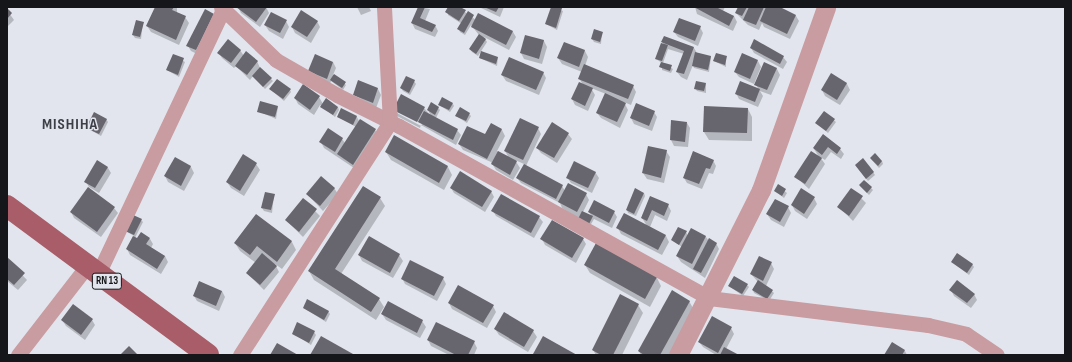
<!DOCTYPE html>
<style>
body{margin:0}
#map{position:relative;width:1072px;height:362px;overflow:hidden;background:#e2e5ed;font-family:"Sofia Sans Condensed",sans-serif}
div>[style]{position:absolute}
.shadow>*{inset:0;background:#0003}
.building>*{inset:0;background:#67656d}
.minor>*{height:15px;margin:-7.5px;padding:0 7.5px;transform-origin:7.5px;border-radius:7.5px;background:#c89ca1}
.tertiary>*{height:19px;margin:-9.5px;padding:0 9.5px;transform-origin:9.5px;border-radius:9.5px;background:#c89ca1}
.primary>*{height:22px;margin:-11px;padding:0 11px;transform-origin:11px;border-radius:11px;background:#a95d68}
span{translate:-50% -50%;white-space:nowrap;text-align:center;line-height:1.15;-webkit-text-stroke:3px #e2e5ed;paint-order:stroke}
.shield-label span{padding:1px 3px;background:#e2e5ed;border:1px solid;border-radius:3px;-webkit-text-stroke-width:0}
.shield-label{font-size:11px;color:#151619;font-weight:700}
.district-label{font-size:16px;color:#3c3f45;font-weight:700;letter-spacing:1px}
.frame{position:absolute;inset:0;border:8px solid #151619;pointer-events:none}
</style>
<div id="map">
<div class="shadow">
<i style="clip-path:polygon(156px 7px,177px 7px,177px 13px,185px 17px,189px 23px,179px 45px,151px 32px,147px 26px)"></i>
<i style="clip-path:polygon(238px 7px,266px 7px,269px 13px,260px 27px,241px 13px)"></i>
<i style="clip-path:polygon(357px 7px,369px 7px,371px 11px,361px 15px)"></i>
<i style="clip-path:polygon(419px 7px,430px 9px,425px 21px,435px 25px,438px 31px,435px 37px,415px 29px,412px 23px)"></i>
<i style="clip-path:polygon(448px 7px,458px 7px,476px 20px,479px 14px,513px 32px,516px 37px,509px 50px,484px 37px,487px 42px,478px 56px,472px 52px,470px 49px,479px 35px,471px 25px,465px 35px,460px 32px,459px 29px,462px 24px,448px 15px)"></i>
<i style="clip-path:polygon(479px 7px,504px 7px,500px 17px)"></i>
<i style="clip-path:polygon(552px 7px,563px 11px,557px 30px,546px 24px)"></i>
<i style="clip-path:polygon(695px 7px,725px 7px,723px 11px,734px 16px,737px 22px,733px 31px,697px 14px)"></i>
<i style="clip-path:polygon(739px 7px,778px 7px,796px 16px,799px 21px,790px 39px,764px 27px,762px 23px,759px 30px,748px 25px,736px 13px)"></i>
<i style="clip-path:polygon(7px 10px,14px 20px,7px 27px)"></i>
<i style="clip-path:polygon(217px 20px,199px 55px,191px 51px,188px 46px)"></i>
<i style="clip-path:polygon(286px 21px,289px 27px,283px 39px,269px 31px,265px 25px)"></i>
<i style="clip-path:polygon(317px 21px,320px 27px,311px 43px,295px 33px,292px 27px)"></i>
<i style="clip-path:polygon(143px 23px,141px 39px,135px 38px,133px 35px)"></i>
<i style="clip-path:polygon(700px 27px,703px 33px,698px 46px,678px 37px,674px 32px)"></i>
<i style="clip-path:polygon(602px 33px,601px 44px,594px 42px,592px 39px)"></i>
<i style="clip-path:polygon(526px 36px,544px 41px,547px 47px,542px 64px,524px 59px,521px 53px)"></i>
<i style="clip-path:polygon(662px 42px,694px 48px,697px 53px,711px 57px,709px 72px,694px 68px,693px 65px,687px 80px,681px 77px,677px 72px,684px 54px,668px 49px,663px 63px,673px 69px,671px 73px,662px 70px,662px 63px,656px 59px,664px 45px)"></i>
<i style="clip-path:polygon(564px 43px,585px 51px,588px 57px,585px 66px,633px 86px,636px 92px,631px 105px,624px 102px,628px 110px,620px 128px,601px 118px,597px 113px,606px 94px,591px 88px,595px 95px,588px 111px,575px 105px,572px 99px,583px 85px,579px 78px,582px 72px,562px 64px,558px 58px)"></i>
<i style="clip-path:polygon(751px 48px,783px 57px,787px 62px,783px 69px,754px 53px)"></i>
<i style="clip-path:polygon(240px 50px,244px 56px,257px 61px,260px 68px,273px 81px,265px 89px,253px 76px,250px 80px,236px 66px,234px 68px,222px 58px,219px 53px)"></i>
<i style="clip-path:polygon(173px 55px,185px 62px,179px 77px,167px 70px)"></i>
<i style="clip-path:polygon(498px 57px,497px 66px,480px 58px)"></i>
<i style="clip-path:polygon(726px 57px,726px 67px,714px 61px)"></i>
<i style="clip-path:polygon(758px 61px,761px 67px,754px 84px,739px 77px,735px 72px)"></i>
<i style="clip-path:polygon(333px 62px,336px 68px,333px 75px,346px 85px,343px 90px,331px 81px,330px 84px,312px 77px)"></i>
<i style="clip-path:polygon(765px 64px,777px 69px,780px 75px,771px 95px,760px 91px,763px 96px,758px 107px,739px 99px,736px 93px,759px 90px,756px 85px)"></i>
<i style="clip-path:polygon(543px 72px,546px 78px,539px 95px,506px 81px,502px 75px)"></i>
<i style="clip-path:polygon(832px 74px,847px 84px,850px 90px,840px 105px,825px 96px,822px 90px)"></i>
<i style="clip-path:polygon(414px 81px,416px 84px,410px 95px,403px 91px,401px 88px)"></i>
<i style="clip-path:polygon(706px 84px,706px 93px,697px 91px,695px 88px)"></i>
<i style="clip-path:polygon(270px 89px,290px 90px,291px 92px,284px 101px)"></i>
<i style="clip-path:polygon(378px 89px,381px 95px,376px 108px,354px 95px)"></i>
<i style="clip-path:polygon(319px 97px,323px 104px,338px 107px,339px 110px,335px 117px,320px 105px,314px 115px,298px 104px,295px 98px)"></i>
<i style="clip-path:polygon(453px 104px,454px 106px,450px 112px,439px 105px)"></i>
<i style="clip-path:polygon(278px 107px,276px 119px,258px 111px)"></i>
<i style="clip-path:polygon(evenodd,424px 108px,431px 116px,428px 110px,438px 108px,440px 110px,436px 118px,457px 130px,461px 135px,456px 145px,421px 125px,420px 128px,397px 116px,394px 110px,424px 108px,397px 111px,422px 124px,421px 126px,397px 113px,397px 111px)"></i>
<i style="clip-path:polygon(748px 109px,752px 117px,752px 141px,709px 140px,704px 132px)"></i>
<i style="clip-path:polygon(654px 112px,657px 117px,652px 131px,634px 124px,631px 118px)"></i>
<i style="clip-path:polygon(824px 112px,836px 122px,828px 133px,816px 123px)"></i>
<i style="clip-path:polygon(469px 114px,471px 116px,467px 123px,456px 116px)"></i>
<i style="clip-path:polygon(338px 117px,357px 117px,359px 121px,375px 130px,378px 135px,357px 170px,324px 148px,321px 142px,342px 139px,345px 143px,356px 127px)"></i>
<i style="clip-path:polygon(106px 119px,108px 122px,101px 136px,87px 128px)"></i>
<i style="clip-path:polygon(687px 123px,690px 128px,688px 147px,674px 146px,671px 140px)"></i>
<i style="clip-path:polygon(491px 125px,502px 130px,505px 136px,497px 151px,509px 158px,505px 151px,538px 128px,541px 134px,526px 166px,562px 186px,565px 191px,586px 194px,589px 200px,583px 212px,592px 217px,589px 212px,614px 212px,617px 217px,612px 228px,594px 219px,590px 226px,562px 208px,560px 203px,521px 183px,517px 178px,524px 164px,515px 160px,520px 168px,513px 180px,496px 170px,491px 162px,463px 150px,459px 144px,485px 136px)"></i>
<i style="clip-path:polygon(568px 134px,572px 139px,557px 163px,541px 153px,537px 148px)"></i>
<i style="clip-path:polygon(823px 136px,840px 149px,844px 154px,841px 159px,831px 152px,825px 160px,820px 157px,825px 164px,809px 189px,796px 177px,819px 157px,814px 149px)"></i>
<i style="clip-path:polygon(666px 151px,670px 157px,664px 183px,647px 179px,643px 173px)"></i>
<i style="clip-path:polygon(386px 152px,448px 167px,452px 175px,444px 190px,391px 160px)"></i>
<i style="clip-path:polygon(175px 158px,191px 167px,194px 173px,184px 191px,168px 182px,165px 176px)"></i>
<i style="clip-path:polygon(871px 159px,882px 161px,883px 164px,879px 168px)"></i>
<i style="clip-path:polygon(713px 160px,716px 166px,713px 174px,709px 173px,702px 189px,687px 183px,684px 178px)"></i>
<i style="clip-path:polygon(98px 161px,108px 168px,111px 173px,99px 193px,89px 187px,86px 182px)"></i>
<i style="clip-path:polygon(256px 164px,260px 170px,244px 196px,231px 188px,227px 182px)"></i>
<i style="clip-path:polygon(856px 166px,873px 172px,875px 175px,868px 181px)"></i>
<i style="clip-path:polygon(595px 172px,599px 178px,592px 193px,571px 183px,567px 177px)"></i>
<i style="clip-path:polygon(864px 181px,873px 190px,869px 195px,860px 186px)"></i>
<i style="clip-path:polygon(778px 186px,787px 193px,784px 198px,775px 191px)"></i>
<i style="clip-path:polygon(334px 188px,338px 194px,323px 211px,307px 194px)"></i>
<i style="clip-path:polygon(451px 188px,491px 191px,494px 197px,485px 212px,454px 193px)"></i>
<i style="clip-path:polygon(852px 189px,866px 203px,853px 221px,839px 207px)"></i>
<i style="clip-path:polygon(644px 193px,645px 196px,636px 216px,628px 213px,627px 210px)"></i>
<i style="clip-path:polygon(274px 195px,272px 213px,264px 211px,262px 208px)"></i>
<i style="clip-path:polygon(651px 197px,668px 205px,671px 211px,667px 221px,655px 215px,650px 227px,666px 236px,669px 242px,662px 255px,621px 234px,618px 228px,647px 226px,642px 218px)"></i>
<i style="clip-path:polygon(380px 198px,385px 206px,341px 274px,379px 299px,384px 307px,376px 320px,314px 280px,309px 271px)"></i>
<i style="clip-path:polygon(814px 198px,817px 204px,807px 219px,795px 211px,792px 205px)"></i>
<i style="clip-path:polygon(303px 199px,320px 216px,303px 237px,286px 220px)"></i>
<i style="clip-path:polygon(788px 207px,791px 213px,784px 227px,771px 220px,767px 214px)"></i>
<i style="clip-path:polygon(114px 208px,118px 213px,101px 237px,74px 218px,71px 212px)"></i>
<i style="clip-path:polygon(493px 211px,539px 217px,543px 222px,534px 238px,496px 216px)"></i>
<i style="clip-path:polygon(256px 215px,292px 242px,296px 250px,282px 269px,275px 264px,279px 272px,264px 290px,247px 273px,256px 263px,240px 251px,235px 243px)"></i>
<i style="clip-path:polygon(141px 220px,143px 222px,135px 238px,150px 239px,153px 244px,151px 248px,165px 256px,168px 262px,161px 274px,130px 255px,127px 249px,134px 236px,124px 230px)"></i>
<i style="clip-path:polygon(692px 229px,706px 237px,709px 241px,716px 243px,719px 249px,705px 278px,681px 262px,677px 256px,682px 247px,672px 240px,686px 232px,688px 236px)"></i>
<i style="clip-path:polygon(542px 239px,583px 239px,586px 244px,576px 263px,545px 245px)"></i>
<i style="clip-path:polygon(597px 245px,657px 278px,661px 286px,650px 307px,590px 273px,585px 265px)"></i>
<i style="clip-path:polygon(359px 255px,399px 255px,403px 261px,393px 278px,362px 261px)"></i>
<i style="clip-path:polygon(7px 259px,27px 280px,18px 290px,7px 281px)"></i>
<i style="clip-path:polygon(952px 262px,972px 264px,974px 267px,969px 275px)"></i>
<i style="clip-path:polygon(771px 263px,774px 269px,766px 286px,774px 293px,769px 301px,754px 293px,753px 290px,758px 282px,751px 274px)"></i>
<i style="clip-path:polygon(402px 278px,443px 278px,446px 284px,437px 301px,405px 284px)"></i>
<i style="clip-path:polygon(747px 285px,749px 287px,743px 296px,729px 286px)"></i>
<i style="clip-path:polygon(951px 290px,974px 294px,977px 300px,971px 308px,954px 296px)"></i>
<i style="clip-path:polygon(222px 291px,225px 297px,219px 311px,197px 301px,194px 296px)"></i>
<i style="clip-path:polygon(689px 301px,694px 310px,669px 355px,641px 355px,639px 351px)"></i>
<i style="clip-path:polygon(449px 303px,493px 306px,496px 312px,487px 328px,452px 309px)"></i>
<i style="clip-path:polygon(638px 305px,643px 313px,622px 355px,596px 355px,593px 350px)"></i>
<i style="clip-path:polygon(304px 308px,328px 311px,330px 314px,326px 322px)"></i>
<i style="clip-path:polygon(382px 314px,422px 321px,426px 327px,420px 338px,386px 320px)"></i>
<i style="clip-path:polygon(505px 314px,533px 331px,537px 337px,528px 352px,499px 335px,495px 329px)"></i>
<i style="clip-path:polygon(62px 320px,92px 320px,95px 325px,85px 340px,66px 326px)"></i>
<i style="clip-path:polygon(731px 328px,734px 334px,726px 349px,737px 355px,716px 355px,703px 347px,699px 342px)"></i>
<i style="clip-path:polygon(314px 332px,316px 335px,311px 345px,293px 333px)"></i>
<i style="clip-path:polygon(544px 337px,575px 355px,535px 355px)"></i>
<i style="clip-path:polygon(428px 340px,474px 342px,477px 348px,474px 355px,449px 355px,431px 346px)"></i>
<i style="clip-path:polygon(892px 343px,905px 351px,907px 355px,885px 355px)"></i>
</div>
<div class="building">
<i style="clip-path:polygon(155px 7px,174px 7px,172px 10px,186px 16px,176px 40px,146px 26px)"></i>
<i style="clip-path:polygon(236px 7px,267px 7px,256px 22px)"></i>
<i style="clip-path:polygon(418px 7px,425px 7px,420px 18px,436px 25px,432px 32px,411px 23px)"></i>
<i style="clip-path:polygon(448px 7px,460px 7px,466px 10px,459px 21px,445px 12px)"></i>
<i style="clip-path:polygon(484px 7px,499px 7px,496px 12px)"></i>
<i style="clip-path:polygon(551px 7px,562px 8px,556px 28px,545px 24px)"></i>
<i style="clip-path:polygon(694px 7px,716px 7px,734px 16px,729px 26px)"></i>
<i style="clip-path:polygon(738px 7px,747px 7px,742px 16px,735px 13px)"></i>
<i style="clip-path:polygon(749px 7px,764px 7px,756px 25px,743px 20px)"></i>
<i style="clip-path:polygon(766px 7px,780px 7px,796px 15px,787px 34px,760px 21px)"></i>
<i style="clip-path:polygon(7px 8px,12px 13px,7px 19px)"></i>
<i style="clip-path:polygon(205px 9px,214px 14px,196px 50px,186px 46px)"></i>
<i style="clip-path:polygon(301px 10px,318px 21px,307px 37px,291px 27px)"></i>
<i style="clip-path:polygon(468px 11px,474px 15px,464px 33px,457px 29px)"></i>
<i style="clip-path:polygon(271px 12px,287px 20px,280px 33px,264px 25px)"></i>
<i style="clip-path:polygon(478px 13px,513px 31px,506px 45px,471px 27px)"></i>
<i style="clip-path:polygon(679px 18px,701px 26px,695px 41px,673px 32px)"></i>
<i style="clip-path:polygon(136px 20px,144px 22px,140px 37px,132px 35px)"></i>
<i style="clip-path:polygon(594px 29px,603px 32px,600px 42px,591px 39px)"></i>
<i style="clip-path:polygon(479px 34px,486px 39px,476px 54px,469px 49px)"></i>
<i style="clip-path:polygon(525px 35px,544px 40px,539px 59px,520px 53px)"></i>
<i style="clip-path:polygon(664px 36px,694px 47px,684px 74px,676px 72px,684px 51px,661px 42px)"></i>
<i style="clip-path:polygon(228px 39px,241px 50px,231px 63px,217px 53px)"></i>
<i style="clip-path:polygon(754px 39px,784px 56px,780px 64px,750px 48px)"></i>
<i style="clip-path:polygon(564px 42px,585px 50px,579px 67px,557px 58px)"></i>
<i style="clip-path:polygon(661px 43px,668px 45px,662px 61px,655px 59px)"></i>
<i style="clip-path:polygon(246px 51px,258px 61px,247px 75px,235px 66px)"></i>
<i style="clip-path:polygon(481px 51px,498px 57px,496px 64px,479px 58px)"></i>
<i style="clip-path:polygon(695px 52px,711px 56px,708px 70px,692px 66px)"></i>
<i style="clip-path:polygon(716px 53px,727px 56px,725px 65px,713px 61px)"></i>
<i style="clip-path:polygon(742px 53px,758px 60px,750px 79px,734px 72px)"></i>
<i style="clip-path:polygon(173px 54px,184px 58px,178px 75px,166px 70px)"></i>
<i style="clip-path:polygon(315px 54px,333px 62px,327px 79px,308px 71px)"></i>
<i style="clip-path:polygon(509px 57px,544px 72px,536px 90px,501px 75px)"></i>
<i style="clip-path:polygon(661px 62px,672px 65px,670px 71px,659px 67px)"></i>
<i style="clip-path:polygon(764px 62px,777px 68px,767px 90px,754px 85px)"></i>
<i style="clip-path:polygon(584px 64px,634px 85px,628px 99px,578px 79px)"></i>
<i style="clip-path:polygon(260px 67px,272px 78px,263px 87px,252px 76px)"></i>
<i style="clip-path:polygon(831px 73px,847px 83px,837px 100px,821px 90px)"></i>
<i style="clip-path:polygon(334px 74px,346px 82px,342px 88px,330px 80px)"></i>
<i style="clip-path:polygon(406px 76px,415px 80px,409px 93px,400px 88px)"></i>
<i style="clip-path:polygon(277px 79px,291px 89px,283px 99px,269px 89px)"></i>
<i style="clip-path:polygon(358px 80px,378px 88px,373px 103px,353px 95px)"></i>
<i style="clip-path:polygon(696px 81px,706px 83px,704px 91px,694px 89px)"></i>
<i style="clip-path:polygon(740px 81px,760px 89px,755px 102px,735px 94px)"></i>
<i style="clip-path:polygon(579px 82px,593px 88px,585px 106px,571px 99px)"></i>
<i style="clip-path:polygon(303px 84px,320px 96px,310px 110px,294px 98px)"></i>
<i style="clip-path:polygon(605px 93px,626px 103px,617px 122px,596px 113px)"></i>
<i style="clip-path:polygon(401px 94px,425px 107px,417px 122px,393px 110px)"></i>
<i style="clip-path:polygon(442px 97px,453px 103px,449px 110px,438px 105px)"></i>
<i style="clip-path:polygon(326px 98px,338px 107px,333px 115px,320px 107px)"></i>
<i style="clip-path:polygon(260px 101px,278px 106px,275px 117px,257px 112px)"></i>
<i style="clip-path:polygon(431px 102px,439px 107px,435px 115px,427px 110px)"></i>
<i style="clip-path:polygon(636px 103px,655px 111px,649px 126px,630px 118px)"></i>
<i style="clip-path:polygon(704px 106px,748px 108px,747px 133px,703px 132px)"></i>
<i style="clip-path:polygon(460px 107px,470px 113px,466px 121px,455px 116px)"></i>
<i style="clip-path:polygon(341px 108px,357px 116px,353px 125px,337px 117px)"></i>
<i style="clip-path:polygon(424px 111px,458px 129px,453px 140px,418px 122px)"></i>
<i style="clip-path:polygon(824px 111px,835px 119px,826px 131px,815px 123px)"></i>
<i style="clip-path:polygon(94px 112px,107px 119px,99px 134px,86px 128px)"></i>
<i style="clip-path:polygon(520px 118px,539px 127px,523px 160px,504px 151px)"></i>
<i style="clip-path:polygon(360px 119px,376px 129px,353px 165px,337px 154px)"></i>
<i style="clip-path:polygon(671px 120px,687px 122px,685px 142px,670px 140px)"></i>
<i style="clip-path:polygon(552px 122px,569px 133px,554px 158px,536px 148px)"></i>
<i style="clip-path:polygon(491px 123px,502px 129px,487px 159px,458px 144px,467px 126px,485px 134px)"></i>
<i style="clip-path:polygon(328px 128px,343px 138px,335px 152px,319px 142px)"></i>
<i style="clip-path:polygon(823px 134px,841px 148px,837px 154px,828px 147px,822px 155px,813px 148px)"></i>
<i style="clip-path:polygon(394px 135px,448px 166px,439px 183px,385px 152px)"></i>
<i style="clip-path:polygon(648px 146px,667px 150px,661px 178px,642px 173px)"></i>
<i style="clip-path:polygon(498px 151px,517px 161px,510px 175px,491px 164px)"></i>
<i style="clip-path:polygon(693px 151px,714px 160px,710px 169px,706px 168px,699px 184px,683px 178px)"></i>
<i style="clip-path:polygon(811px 151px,822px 158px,805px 184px,794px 177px)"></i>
<i style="clip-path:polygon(875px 153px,882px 161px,878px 166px,870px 158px)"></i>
<i style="clip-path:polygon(243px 154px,257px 163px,240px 191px,226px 182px)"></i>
<i style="clip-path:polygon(175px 157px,191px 166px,181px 186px,164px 176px)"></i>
<i style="clip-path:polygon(863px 158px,874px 172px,866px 179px,855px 165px)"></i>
<i style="clip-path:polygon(97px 160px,108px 167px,95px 188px,84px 182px)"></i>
<i style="clip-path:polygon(574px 161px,596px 172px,588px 188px,566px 178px)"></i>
<i style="clip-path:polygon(524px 164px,563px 185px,556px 199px,516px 178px)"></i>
<i style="clip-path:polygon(460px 171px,492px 191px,482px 207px,450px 188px)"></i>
<i style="clip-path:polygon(321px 176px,335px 188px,320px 206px,306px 194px)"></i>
<i style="clip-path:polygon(864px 180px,872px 187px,867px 193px,859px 185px)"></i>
<i style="clip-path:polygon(568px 183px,587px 193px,577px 212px,558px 202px)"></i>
<i style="clip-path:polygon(778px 184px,786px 189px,782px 196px,774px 191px)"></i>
<i style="clip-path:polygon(363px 186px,381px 197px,335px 269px,380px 298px,371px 312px,308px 271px)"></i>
<i style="clip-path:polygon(88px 187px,115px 207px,97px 232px,70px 212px)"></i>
<i style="clip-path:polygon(635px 188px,644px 193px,634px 214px,626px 210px)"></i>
<i style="clip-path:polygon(801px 188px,815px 197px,804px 214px,791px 205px)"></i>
<i style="clip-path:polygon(851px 188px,863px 196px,849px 216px,837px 207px)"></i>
<i style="clip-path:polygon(265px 192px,275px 194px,271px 210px,261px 208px)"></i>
<i style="clip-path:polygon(501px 194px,540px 216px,531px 233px,491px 211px)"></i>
<i style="clip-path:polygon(650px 196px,669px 204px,664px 216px,652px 210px,647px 221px,641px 218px)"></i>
<i style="clip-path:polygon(303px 198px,317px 209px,299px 232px,285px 220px)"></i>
<i style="clip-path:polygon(775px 199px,789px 206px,780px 222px,766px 214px)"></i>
<i style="clip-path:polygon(594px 200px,615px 211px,609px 223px,588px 212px)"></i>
<i style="clip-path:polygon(582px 211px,593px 216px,589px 224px,578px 219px)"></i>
<i style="clip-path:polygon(624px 213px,666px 235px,658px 250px,616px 228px)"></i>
<i style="clip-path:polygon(131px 214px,142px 219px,134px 235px,123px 230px)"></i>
<i style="clip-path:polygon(256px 214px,292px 241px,277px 262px,257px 246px,250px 255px,234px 243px)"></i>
<i style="clip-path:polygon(552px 220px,584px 238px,572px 258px,540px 239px)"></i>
<i style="clip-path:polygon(678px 227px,687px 231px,679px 245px,671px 240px)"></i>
<i style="clip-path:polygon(691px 228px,706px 236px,692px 264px,676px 256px)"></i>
<i style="clip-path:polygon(141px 232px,150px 238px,146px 244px,165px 256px,157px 269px,126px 249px,133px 236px,137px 238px)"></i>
<i style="clip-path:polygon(369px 236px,400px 254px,390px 273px,358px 255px)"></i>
<i style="clip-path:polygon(709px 238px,717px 243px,701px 273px,693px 269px)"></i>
<i style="clip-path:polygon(596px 243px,657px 277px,645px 299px,584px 265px)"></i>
<i style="clip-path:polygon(262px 253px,277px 266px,260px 285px,246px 273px)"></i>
<i style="clip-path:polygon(957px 253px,973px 264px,967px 273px,951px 262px)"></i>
<i style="clip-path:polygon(759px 256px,772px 262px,763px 281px,750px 274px)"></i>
<i style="clip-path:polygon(7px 257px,25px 273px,14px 285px,7px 279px)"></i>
<i style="clip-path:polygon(410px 260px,444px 277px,434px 296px,401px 279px)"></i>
<i style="clip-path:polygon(734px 276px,748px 284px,742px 294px,728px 286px)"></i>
<i style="clip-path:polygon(758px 280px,773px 290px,767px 299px,752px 290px)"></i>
<i style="clip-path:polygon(957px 280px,975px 294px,967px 303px,949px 290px)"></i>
<i style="clip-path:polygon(199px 281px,222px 291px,216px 306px,193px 296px)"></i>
<i style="clip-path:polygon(458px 285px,494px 305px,483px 323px,448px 303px)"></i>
<i style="clip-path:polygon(672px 290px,690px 301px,660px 355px,644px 355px,638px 351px)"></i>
<i style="clip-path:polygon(620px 294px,639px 304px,613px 355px,601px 355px,592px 350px)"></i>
<i style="clip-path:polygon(307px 299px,329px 311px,324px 320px,303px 308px)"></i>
<i style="clip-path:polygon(388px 301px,423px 320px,417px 333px,381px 314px)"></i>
<i style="clip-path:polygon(73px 304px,93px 319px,81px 335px,61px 320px)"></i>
<i style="clip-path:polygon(504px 312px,534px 330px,524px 347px,494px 329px)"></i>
<i style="clip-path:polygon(712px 316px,732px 327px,718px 353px,698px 342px)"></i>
<i style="clip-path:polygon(297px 322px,315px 331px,309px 343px,292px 334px)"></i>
<i style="clip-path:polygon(436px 322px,475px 341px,468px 355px,456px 355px,427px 340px)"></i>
<i style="clip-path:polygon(321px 336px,353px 354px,352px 355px,310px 355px)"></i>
<i style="clip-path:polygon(543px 336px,577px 355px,533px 354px)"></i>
<i style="clip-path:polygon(892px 342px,905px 350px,902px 355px,884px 355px)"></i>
<i style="clip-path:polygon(277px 343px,298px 355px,270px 355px)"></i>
<i style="clip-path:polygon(129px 346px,138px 355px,120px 355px)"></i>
<i style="clip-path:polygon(724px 347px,739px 355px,720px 355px)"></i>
</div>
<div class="minor">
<i style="left:221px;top:7px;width:76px;rotate:43.9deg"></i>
<i style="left:276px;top:60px;width:70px;rotate:29.8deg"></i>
<i style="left:337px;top:95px;width:69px;rotate:26.6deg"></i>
<i style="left:399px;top:126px;width:355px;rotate:29deg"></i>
<i style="left:709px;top:298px;width:221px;rotate:7deg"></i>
<i style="left:928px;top:325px;width:39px;rotate:13deg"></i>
<i style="left:966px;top:334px;width:37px;rotate:34deg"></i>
<i style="left:98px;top:274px;width:293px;rotate:-64.7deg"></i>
<i style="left:18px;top:355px;width:113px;rotate:-52.2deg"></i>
<i style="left:240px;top:355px;width:277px;rotate:-57.2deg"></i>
<i style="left:390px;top:122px;width:115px;rotate:-93deg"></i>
</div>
<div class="tertiary">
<i style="left:678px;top:355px;width:185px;rotate:-63.3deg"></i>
<i style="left:761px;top:190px;width:194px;rotate:-70.4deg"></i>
</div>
<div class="primary">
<i style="left:7px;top:206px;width:250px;rotate:36.5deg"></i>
</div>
<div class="shield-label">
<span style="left:107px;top:281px">RN 13</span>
</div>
<div class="district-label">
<span style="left:70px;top:125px">MISHIHA</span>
</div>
<div class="frame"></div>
</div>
